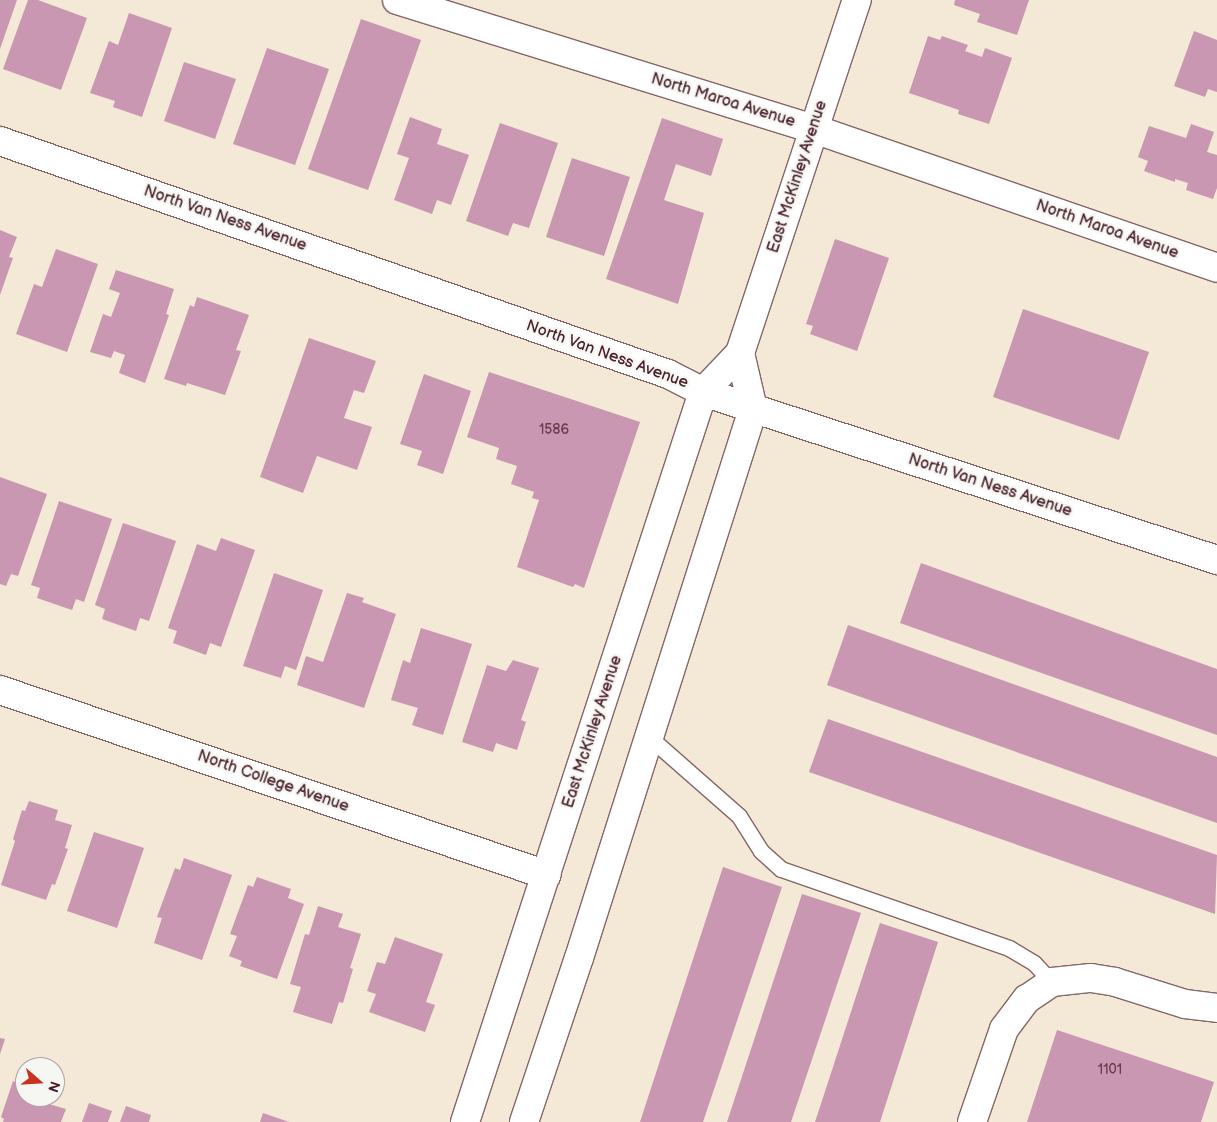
<!DOCTYPE html>
<style>
body{margin:0}
#map{position:relative;width:1217px;height:1122px;overflow:hidden;background:#f4e8d6;font-family:"Balsamiq Sans",sans-serif}
div>[style]{position:absolute}
.building>*{inset:0;background:#c997b2}
.roads{filter:drop-shadow(1px 0 #866567) drop-shadow(-1px 0 #866567) drop-shadow(0 1px #866567) drop-shadow(0 -1px #866567)}
.service>*{height:15px;margin:-7.5px;padding:0 7.5px;transform-origin:7.5px;border-radius:7.5px;background:#fff}
.minor>*{height:28px;margin:-14px;padding:0 14px;transform-origin:14px;border-radius:14px;background:#fff}
.secondary>*{height:28px;margin:-14px;padding:0 14px;transform-origin:14px;border-radius:14px;background:#fff}
span{translate:-50% -50%;white-space:nowrap;text-align:center;line-height:1.15;-webkit-text-stroke:5px #f6f6f2;paint-order:stroke}
.number-label{font-size:14px;color:#6a3d4d}
.number-label span{-webkit-text-stroke-width:0}
.street-label{font-size:16px;color:#4a1f2b}
.north{position:absolute;left:15px;top:1057px;width:50px;height:50px;box-sizing:border-box;background:#f6f6f2;border:1px solid #b1a0a2;border-radius:50%;rotate:109deg;font-size:14px;font-weight:700;line-height:20px;text-align:center;color:#4a1f2b}
.north::after{content:'';display:block;margin:auto;width:18px;height:22px;background:#c8321e;clip-path:polygon(50% 0,100% 100%,50% 72%,0 100%)}
</style>
<div id="map">
<div class="building">
<i style="clip-path:polygon(0 0,17px 0,0 49px)"></i>
<i style="clip-path:polygon(28px 0,38px 0,87px 18px,61px 90px,3px 69px)"></i>
<i style="clip-path:polygon(955px 0,1029px 0,1017px 35px,977px 22px,980px 14px,954px 5px)"></i>
<i style="clip-path:polygon(129px 13px,172px 28px,142px 117px,113px 107px,115px 101px,90px 93px,109px 41px,118px 45px)"></i>
<i style="clip-path:polygon(361px 19px,421px 40px,368px 190px,308px 169px)"></i>
<i style="clip-path:polygon(1194px 31px,1217px 40px,1217px 92px,1208px 89px,1205px 97px,1174px 86px)"></i>
<i style="clip-path:polygon(928px 36px,940px 40px,942px 36px,968px 45px,965px 51px,982px 57px,985px 48px,1012px 58px,989px 124px,958px 114px,959px 110px,909px 93px)"></i>
<i style="clip-path:polygon(267px 48px,329px 69px,295px 165px,233px 144px)"></i>
<i style="clip-path:polygon(184px 62px,236px 79px,215px 139px,164px 121px)"></i>
<i style="clip-path:polygon(410px 117px,442px 129px,437px 144px,469px 155px,451px 205px,437px 200px,432px 214px,394px 200px,409px 158px,397px 154px)"></i>
<i style="clip-path:polygon(662px 118px,723px 139px,711px 176px,676px 164px,664px 200px,704px 213px,678px 304px,606px 279px)"></i>
<i style="clip-path:polygon(500px 123px,558px 143px,529px 228px,513px 223px,508px 236px,466px 221px)"></i>
<i style="clip-path:polygon(1191px 124px,1214px 132px,1207px 152px,1217px 155px,1217px 188px,1213px 199px,1186px 190px,1188px 183px,1175px 179px,1175px 182px,1144px 171px,1148px 161px,1138px 157px,1149px 126px,1186px 138px)"></i>
<i style="clip-path:polygon(572px 158px,630px 177px,604px 256px,546px 237px)"></i>
<i style="clip-path:polygon(0 230px,17px 237px,9px 257px,13px 258px,0 295px)"></i>
<i style="clip-path:polygon(835px 239px,889px 258px,857px 351px,810px 334px,813px 326px,806px 324px)"></i>
<i style="clip-path:polygon(56px 249px,98px 264px,67px 352px,16px 334px,34px 284px,42px 287px)"></i>
<i style="clip-path:polygon(116px 270px,174px 289px,166px 314px,169px 315px,145px 383px,119px 373px,125px 355px,114px 351px,111px 358px,90px 352px,103px 314px,111px 317px,120px 293px,109px 289px)"></i>
<i style="clip-path:polygon(197px 297px,249px 315px,236px 350px,241px 351px,225px 395px,187px 383px,186px 386px,164px 379px,190px 305px,194px 307px)"></i>
<i style="clip-path:polygon(1023px 309px,1149px 352px,1119px 440px,993px 397px)"></i>
<i style="clip-path:polygon(309px 338px,376px 361px,364px 393px,354px 390px,344px 418px,372px 427px,357px 470px,317px 456px,303px 493px,260px 477px)"></i>
<i style="clip-path:polygon(489px 372px,640px 422px,584px 588px,575px 584px,573px 587px,517px 567px,539px 500px,532px 498px,534px 492px,511px 484px,517px 466px,496px 459px,499px 448px,467px 437px)"></i>
<i style="clip-path:polygon(424px 374px,471px 391px,443px 474px,417px 465px,422px 451px,400px 444px)"></i>
<i style="clip-path:polygon(0 477px,47px 494px,18px 576px,11px 574px,6px 586px,0 584px)"></i>
<i style="clip-path:polygon(59px 501px,112px 519px,84px 602px,76px 599px,72px 610px,37px 598px,40px 588px,31px 585px)"></i>
<i style="clip-path:polygon(123px 523px,176px 541px,149px 621px,140px 618px,136px 631px,102px 619px,105px 609px,95px 605px)"></i>
<i style="clip-path:polygon(221px 538px,255px 550px,221px 647px,210px 643px,206px 655px,173px 643px,177px 631px,168px 628px,197px 544px,216px 551px)"></i>
<i style="clip-path:polygon(921px 563px,1217px 669px,1217px 735px,900px 623px)"></i>
<i style="clip-path:polygon(274px 573px,323px 590px,296px 670px,285px 666px,281px 678px,243px 666px)"></i>
<i style="clip-path:polygon(347px 593px,364px 598px,362px 602px,396px 614px,364px 708px,297px 685px,306px 656px,323px 662px)"></i>
<i style="clip-path:polygon(848px 625px,1217px 757px,1217px 823px,827px 685px)"></i>
<i style="clip-path:polygon(421px 628px,472px 644px,443px 735px,412px 725px,418px 708px,391px 700px,403px 660px,410px 663px)"></i>
<i style="clip-path:polygon(513px 660px,539px 668px,521px 720px,526px 722px,517px 750px,496px 743px,493px 752px,462px 742px,487px 665px,506px 671px)"></i>
<i style="clip-path:polygon(828px 719px,1217px 855px,1215px 914px,809px 772px)"></i>
<i style="clip-path:polygon(29px 801px,58px 810px,55px 820px,72px 825px,65px 848px,68px 849px,55px 885px,52px 884px,46px 900px,1px 885px,15px 841px,13px 839px,22px 810px,25px 811px)"></i>
<i style="clip-path:polygon(94px 832px,144px 848px,117px 928px,67px 911px)"></i>
<i style="clip-path:polygon(184px 858px,232px 875px,202px 960px,154px 943px,162px 918px,157px 917px,175px 868px,180px 870px)"></i>
<i style="clip-path:polygon(723px 867px,782px 887px,703px 1122px,640px 1122px)"></i>
<i style="clip-path:polygon(257px 877px,291px 889px,288px 898px,304px 904px,277px 979px,240px 966px,242px 961px,229px 956px,237px 936px,230px 934px,248px 885px,253px 887px)"></i>
<i style="clip-path:polygon(802px 894px,861px 913px,791px 1122px,727px 1122px)"></i>
<i style="clip-path:polygon(318px 906px,343px 914px,338px 927px,361px 934px,350px 968px,353px 969px,343px 1003px,339px 1002px,332px 1024px,293px 1012px,301px 987px,290px 984px,305px 934px,309px 935px)"></i>
<i style="clip-path:polygon(880px 923px,938px 942px,880px 1122px,815px 1122px)"></i>
<i style="clip-path:polygon(395px 937px,443px 954px,426px 1002px,435px 1005px,425px 1032px,369px 1012px,376px 994px,367px 991px,377px 962px,385px 964px)"></i>
<i style="clip-path:polygon(1057px 1030px,1214px 1082px,1201px 1122px,1027px 1122px)"></i>
<i style="clip-path:polygon(0 1038px,5px 1039px,0 1054px)"></i>
<i style="clip-path:polygon(13px 1081px,25px 1086px,25px 1097px,66px 1109px,61px 1122px,3px 1122px,4px 1119px,1px 1117px)"></i>
<i style="clip-path:polygon(89px 1103px,112px 1111px,108px 1122px,82px 1122px)"></i>
<i style="clip-path:polygon(126px 1106px,151px 1115px,149px 1122px,120px 1122px)"></i>
<i style="clip-path:polygon(263px 1113px,289px 1122px,260px 1122px)"></i>
</div>
<div class="roads">
<div class="service">
<i style="left:648px;top:736px;width:121px;rotate:41.3deg"></i>
<i style="left:739px;top:816px;width:41px;rotate:57.8deg"></i>
<i style="left:761px;top:851px;width:27px;rotate:42deg"></i>
<i style="left:781px;top:869px;width:241px;rotate:19.1deg"></i>
<i style="left:1009px;top:948px;width:29px;rotate:31deg"></i>
<i style="left:1034px;top:963px;width:26px;rotate:47deg"></i>
</div>
<div class="minor">
<i style="left:397px;top:0;width:436px;rotate:17.2deg"></i>
<i style="left:814px;top:129px;width:426px;rotate:19deg"></i>
<i style="left:0;top:690px;width:577px;rotate:18.69deg"></i>
<i style="left:972px;top:1122px;width:98px;rotate:-71deg"></i>
<i style="left:1004px;top:1029px;width:38px;rotate:-53deg"></i>
<i style="left:1027px;top:999px;width:30px;rotate:-34deg"></i>
<i style="left:1052px;top:982px;width:39px;rotate:-6deg"></i>
<i style="left:1091px;top:978px;width:24px;rotate:9deg"></i>
<i style="left:1115px;top:982px;width:73px;rotate:17.4deg"></i>
<i style="left:1185px;top:1004px;width:32px;rotate:7deg"></i>
</div>
<div class="secondary">
<i style="left:0;top:141px;width:707px;rotate:19.23deg"></i>
<i style="left:668px;top:374px;width:39px;rotate:27deg"></i>
<i style="left:703px;top:392px;width:541px;rotate:18.1deg"></i>
<i style="left:465px;top:1122px;width:768px;rotate:-71.94deg"></i>
<i style="left:703px;top:392px;width:54px;rotate:-46.5deg"></i>
<i style="left:740px;top:353px;width:372px;rotate:-71.7deg"></i>
<i style="left:524px;top:1122px;width:173px;rotate:-71.5deg"></i>
<i style="left:579px;top:958px;width:576px;rotate:-72.41deg"></i>
<i style="left:753px;top:409px;width:57px;rotate:-103.1deg"></i>
</div>
</div>
<div class="number-label">
<span style="left:554px;top:430px">1586</span>
<span style="left:1110px;top:1070px">1101</span>
</div>
<div class="street-label">
<span style="left:723px;top:101px;rotate:17deg">North Maroa Avenue</span>
<span style="left:798px;top:177px;rotate:-72deg">East McKinley Avenue</span>
<span style="left:225px;top:219px;rotate:19deg">North Van Ness Avenue</span>
<span style="left:1107px;top:230px;rotate:19deg">North Maroa Avenue</span>
<span style="left:607px;top:355px;rotate:20deg">North Van Ness Avenue</span>
<span style="left:990px;top:486px;rotate:18deg">North Van Ness Avenue</span>
<span style="left:593px;top:732px;rotate:-72deg">East McKinley Avenue</span>
<span style="left:273px;top:782px;rotate:19deg">North College Avenue</span>
</div>
<div class="north">N</div>
</div>
